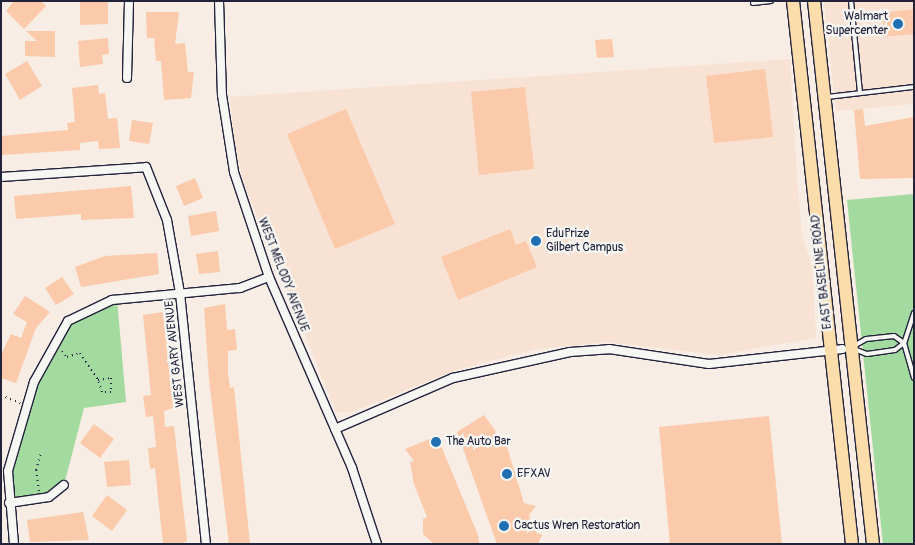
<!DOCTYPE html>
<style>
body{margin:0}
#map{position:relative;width:915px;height:545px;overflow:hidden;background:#f7ede4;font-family:Pangolin,sans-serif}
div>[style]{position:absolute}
.built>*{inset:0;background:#f8e2d3}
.green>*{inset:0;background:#a2da9f}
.building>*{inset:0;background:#facaaa}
.path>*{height:2px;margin-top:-1px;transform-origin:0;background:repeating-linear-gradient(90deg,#22223b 0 1px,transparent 0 5px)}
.roads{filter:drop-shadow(1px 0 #22223b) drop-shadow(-1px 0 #22223b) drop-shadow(0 1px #22223b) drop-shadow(0 -1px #22223b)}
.lane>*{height:4px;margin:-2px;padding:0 2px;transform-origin:2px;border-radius:2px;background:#f6f6f2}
.street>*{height:8px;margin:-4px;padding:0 4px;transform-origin:4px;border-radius:4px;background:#f6f6f2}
.primary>*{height:12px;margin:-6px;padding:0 6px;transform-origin:6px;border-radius:6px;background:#fbddab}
.dots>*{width:14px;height:14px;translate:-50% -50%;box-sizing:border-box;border:2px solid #f6f6f2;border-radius:50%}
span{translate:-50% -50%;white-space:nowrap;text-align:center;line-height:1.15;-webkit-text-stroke:4.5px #f6f6f2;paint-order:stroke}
.poi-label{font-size:12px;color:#22223b}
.right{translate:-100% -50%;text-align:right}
.left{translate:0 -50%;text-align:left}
.street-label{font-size:12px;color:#22223b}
.frame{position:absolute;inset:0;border:2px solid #22223b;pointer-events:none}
</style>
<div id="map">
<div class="built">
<i style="clip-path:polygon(824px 1px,914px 1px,914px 104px,836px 111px)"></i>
<i style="clip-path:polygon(790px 59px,797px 178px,802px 235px,812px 266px,816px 338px,718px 355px,607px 342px,537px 349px,456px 370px,352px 412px,336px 412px,245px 186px,235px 148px,230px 97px)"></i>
</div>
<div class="green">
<i style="clip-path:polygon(914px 194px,914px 544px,883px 544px,847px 200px)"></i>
<i style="clip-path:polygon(117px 299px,126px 402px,84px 408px,64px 485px,49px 497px,9px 503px,8px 471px,34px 382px,68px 321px)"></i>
</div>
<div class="building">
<i style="clip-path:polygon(14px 1px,41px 1px,46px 6px,24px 29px,6px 11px)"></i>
<i style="clip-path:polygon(80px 1px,108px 1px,108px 24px,80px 25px)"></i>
<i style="clip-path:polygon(914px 9px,914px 34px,883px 37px,880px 13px)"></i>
<i style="clip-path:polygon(146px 12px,179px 12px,175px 44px,185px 43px,188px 72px,194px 72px,191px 98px,164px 100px,161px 61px,156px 61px,154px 38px,147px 38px)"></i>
<i style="clip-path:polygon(26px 31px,55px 31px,55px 57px,25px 56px,25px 41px,37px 41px)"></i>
<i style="clip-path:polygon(108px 38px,109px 54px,102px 55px,103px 64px,80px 67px,78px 41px)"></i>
<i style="clip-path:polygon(612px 39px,614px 57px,597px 58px,595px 40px)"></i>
<i style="clip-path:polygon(27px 61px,42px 86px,20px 100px,5px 74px)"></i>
<i style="clip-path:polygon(765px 69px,773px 137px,714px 143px,706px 76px)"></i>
<i style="clip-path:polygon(98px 85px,99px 94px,105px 93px,108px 119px,117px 118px,120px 148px,99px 149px,98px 141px,80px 143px,80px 150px,1px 155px,1px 136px,68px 130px,67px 123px,75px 122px,72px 88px)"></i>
<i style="clip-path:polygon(525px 87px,534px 169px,479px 175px,471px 92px)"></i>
<i style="clip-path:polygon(346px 109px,395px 224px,335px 249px,287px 134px)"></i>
<i style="clip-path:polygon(863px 109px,865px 126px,914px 117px,914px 178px,860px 179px,854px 110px)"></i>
<i style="clip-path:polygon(132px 120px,153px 123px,149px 144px,129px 141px)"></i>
<i style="clip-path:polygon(195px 178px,203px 198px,184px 206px,176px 186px)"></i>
<i style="clip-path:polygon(131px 186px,134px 218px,81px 220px,81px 214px,16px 219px,14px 196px)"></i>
<i style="clip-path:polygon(216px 211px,219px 231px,191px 236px,188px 216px)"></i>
<i style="clip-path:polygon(510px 229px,516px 245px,526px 241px,537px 267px,458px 300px,441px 257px)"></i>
<i style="clip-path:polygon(218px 251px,220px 272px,199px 274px,196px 254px)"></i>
<i style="clip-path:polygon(157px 253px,159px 274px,81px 287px,75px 267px,105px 256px)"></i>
<i style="clip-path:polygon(62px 277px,74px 294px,56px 305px,45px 288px)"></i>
<i style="clip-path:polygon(25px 296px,50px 312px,36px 328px,16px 383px,1px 378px,1px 355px,11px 334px,21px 338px,27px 322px,13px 314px)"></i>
<i style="clip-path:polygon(225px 304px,227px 330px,235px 329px,237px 350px,228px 351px,228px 372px,230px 388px,234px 387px,250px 544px,229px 544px,209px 380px,204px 308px)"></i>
<i style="clip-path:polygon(163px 312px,173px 408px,164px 411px,165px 427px,174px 426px,187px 541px,180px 544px,163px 544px,155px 468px,150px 469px,148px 448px,156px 447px,153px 416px,146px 417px,143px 396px,151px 395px,143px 315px)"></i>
<i style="clip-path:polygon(484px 415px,507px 447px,524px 503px,536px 506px,529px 515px,533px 530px,542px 535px,538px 544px,497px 544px,457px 432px)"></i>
<i style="clip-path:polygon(769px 416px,782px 544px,670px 544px,659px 427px)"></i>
<i style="clip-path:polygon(94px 424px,114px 439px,100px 458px,80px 443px)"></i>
<i style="clip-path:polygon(437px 436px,478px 535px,479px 544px,434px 544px,423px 534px,423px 519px,427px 517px,414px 484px,410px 462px,414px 461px,405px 449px)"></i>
<i style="clip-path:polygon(129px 460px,131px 485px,107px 487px,104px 462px)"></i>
<i style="clip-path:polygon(107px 495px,127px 510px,112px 531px,92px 516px)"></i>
<i style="clip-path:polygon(83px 512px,89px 540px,30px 542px,27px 520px)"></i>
</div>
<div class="path">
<i style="left:62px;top:351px;width:8px;rotate:50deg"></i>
<i style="left:67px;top:357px;width:14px;rotate:-17deg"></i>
<i style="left:80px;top:353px;width:32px;rotate:56deg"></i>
<i style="left:98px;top:380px;width:13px;rotate:-9deg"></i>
<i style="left:111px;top:378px;width:14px;rotate:90deg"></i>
<i style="left:111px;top:392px;width:9px;rotate:180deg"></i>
<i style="left:102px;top:392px;width:13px;rotate:-108deg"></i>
<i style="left:1px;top:395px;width:21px;rotate:23deg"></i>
<i style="left:39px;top:491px;width:21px;rotate:-98deg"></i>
<i style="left:36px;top:470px;width:18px;rotate:-74deg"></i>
</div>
<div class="roads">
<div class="lane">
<i style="left:851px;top:1px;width:92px;rotate:84.4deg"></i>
<i style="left:753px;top:3px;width:18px;rotate:-6deg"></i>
<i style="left:827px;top:97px;width:88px;rotate:-6.6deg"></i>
<i style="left:914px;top:313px;width:32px;rotate:108deg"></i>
<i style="left:904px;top:343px;width:36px;rotate:74deg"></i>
<i style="left:854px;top:349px;width:14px;rotate:21deg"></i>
<i style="left:867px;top:354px;width:28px;rotate:-8deg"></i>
<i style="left:895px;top:350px;width:11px;rotate:-38deg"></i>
<i style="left:904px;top:343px;width:12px;rotate:-145deg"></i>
<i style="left:894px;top:336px;width:28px;rotate:174deg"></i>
<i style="left:866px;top:339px;width:14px;rotate:150deg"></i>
</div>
<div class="street">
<i style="left:219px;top:1px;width:94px;rotate:88.2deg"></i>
<i style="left:222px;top:95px;width:78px;rotate:81.1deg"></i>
<i style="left:234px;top:172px;width:111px;rotate:71.6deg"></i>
<i style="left:269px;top:277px;width:208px;rotate:66.5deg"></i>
<i style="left:352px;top:468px;width:80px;rotate:71.8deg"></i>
<i style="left:127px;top:78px;width:77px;rotate:-88.5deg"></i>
<i style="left:1px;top:177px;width:145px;rotate:-3.9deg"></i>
<i style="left:146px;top:167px;width:57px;rotate:68.4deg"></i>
<i style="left:167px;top:220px;width:74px;rotate:79.9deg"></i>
<i style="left:180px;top:293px;width:252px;rotate:84.1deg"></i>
<i style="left:335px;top:429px;width:129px;rotate:-23.4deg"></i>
<i style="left:453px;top:378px;width:120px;rotate:-12.5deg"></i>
<i style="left:570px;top:352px;width:39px;rotate:-4deg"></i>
<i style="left:609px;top:349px;width:101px;rotate:8.5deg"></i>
<i style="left:709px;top:364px;width:134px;rotate:-6.4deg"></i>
<i style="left:9px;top:503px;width:40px;rotate:-8.5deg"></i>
<i style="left:49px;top:497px;width:19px;rotate:-39deg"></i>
<i style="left:14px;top:544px;width:73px;rotate:-94.7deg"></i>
<i style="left:8px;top:471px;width:93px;rotate:-73.7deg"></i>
<i style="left:34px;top:382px;width:70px;rotate:-60.9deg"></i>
<i style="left:68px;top:321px;width:49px;rotate:-25.5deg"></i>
<i style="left:112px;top:300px;width:129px;rotate:-5.4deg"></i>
<i style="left:240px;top:288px;width:31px;rotate:-21deg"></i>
</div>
<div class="primary">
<i style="left:793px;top:1px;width:546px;rotate:83.8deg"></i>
<i style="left:814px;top:1px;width:546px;rotate:83.8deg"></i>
</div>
</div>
<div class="dots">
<i style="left:898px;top:24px;background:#1f6fb2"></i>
<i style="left:536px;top:241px;background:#1f6fb2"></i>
<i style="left:436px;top:442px;background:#1f6fb2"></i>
<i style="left:507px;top:474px;background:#1f6fb2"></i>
<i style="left:504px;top:526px;background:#1f6fb2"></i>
</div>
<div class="poi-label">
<span class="right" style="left:888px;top:24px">Walmart<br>Supercenter</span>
<span class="left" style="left:546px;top:241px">EduPrize<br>Gilbert Campus</span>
<span class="left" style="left:446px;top:442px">The Auto Bar</span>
<span class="left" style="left:517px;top:474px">EFXAV</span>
<span class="left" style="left:514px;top:526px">Cactus Wren Restoration</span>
</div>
<div class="street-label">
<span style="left:822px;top:272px;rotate:-96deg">EAST BASELINE ROAD</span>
<span style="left:283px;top:275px;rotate:69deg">WEST MELODY AVENUE</span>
<span style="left:175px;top:354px;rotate:-96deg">WEST GARY AVENUE</span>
</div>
<div class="frame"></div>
</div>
